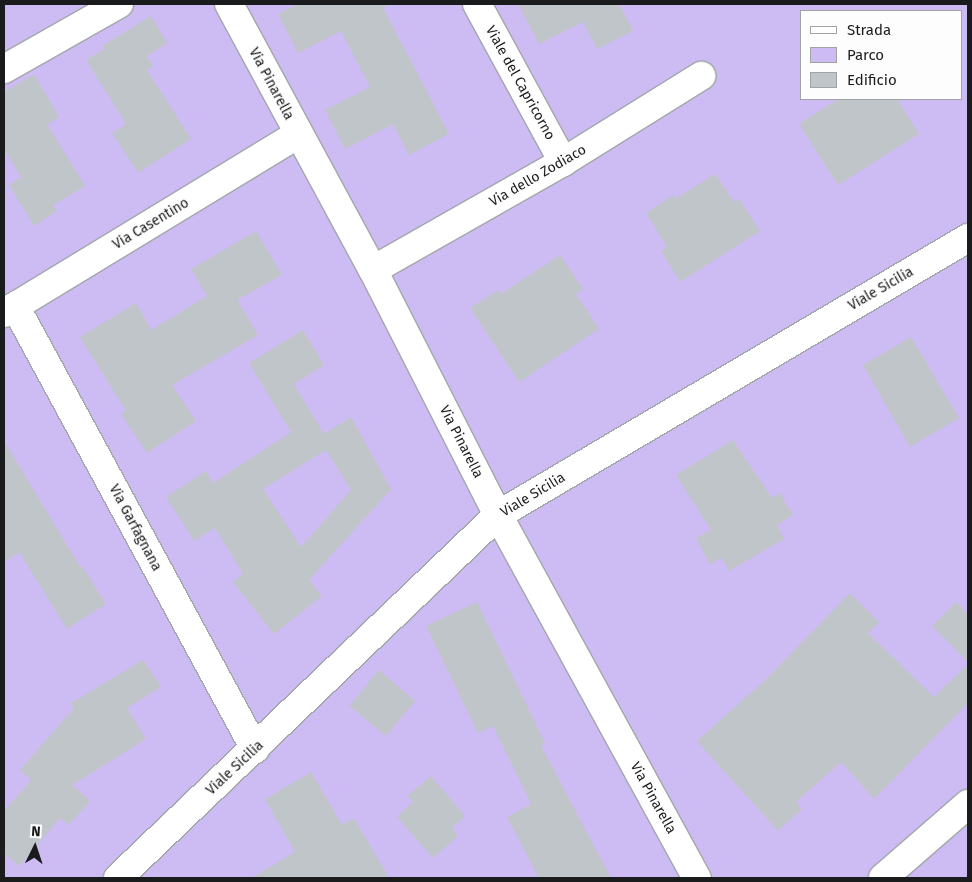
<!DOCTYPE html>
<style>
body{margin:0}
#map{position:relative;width:972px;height:882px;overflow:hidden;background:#edf0f5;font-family:"Fira Sans",sans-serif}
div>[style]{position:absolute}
.green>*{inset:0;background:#cdbcf4}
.building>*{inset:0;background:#c0c5c9}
.roads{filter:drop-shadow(1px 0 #a3a6ab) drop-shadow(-1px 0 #a3a6ab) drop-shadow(0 1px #a3a6ab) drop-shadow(0 -1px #a3a6ab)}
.minor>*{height:28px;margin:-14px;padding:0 14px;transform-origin:14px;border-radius:14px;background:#fff}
span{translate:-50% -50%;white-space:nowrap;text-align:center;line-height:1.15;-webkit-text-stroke:4.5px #fdfdfe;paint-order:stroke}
.street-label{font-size:14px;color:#1a1b1d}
.frame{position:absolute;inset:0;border:5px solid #1a1b1d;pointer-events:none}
.legend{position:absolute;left:800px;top:10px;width:162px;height:90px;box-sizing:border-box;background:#fdfdfe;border:1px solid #a2a3a4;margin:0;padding:6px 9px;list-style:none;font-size:15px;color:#1a1b1d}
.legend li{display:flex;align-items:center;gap:10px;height:25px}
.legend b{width:25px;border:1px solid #a2a3a4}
.north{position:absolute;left:10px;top:822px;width:50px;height:50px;-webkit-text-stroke:4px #fdfdfe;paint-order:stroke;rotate:4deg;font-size:14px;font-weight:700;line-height:20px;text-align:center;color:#1a1b1d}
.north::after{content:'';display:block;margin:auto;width:18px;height:22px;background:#1a1b1d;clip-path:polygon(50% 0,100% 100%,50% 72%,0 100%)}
</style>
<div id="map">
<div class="green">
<i style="clip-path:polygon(evenodd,4px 4px,968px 4px,968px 878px,4px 878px,4px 4px,801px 11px,961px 11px,961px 99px,801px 99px,801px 11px)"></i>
</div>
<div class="building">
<i style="clip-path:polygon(298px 4px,392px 4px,383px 8px,449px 134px,409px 155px,393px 124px,345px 149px,325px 110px,370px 87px,341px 31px,298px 53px,278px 14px)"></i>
<i style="clip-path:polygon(518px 4px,619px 4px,633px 31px,597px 49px,583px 22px,539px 44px)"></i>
<i style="clip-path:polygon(151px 16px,167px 43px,147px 56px,153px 66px,147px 70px,191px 139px,138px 173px,112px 133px,126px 124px,86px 60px,104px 49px,102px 46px)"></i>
<i style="clip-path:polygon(34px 74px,59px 117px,47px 124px,85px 186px,53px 205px,57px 211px,34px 226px,9px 185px,21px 177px,4px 149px,4px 92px)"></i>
<i style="clip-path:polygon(838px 99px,897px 99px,919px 134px,838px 185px,799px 124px)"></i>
<i style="clip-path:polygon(715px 174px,734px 202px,739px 199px,760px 231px,680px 282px,661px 251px,667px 247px,646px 213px,673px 195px,675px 199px)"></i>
<i style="clip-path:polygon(256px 231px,282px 275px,237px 300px,258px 335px,172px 385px,196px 421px,147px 453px,121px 414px,126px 411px,80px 337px,136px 303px,151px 330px,207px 296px,191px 269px)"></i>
<i style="clip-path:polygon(560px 255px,583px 289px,576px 294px,599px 329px,519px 382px,470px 308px,498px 290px,501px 294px)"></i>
<i style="clip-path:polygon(evenodd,303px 330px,324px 365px,294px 384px,324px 434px,351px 417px,391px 489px,309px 580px,322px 596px,274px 634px,233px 582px,243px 574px,215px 528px,194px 541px,166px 497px,206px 471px,213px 483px,291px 432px,249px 363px,303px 330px,326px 450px,351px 490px,301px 547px,263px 489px,326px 450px)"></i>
<i style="clip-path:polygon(911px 337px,959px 418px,910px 447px,863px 365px)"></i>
<i style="clip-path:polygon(733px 440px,772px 498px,780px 493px,793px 515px,777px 525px,784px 539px,729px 571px,722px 558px,710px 564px,696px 538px,711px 530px,676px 475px)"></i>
<i style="clip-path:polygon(4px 441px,80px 567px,82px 566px,106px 604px,67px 629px,19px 552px,4px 562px)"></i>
<i style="clip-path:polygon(850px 593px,879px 622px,868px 633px,934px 697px,968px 664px,968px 703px,874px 799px,841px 762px,796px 802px,802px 809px,778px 831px,697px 741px,765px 680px)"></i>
<i style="clip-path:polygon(477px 602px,545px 743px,541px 746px,611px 878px,539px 878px,507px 817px,531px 804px,493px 726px,478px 733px,426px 626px)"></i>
<i style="clip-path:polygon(956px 602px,968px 614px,968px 662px,932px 626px)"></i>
<i style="clip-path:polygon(143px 660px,161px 687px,127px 708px,146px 739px,72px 785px,90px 801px,69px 825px,60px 818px,19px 866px,4px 853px,4px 811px,31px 780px,20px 770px,74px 708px,71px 703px)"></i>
<i style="clip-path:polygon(379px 670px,415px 701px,386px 736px,349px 706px)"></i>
<i style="clip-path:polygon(311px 772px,342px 825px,354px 818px,389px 878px,251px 878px,295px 852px,265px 799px)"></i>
<i style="clip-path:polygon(431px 776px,465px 816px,452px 828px,458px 836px,433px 858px,397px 817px,413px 802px,407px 796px)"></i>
</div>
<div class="roads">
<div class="minor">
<i style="left:229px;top:4px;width:302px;rotate:61.6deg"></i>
<i style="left:373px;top:270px;width:275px;rotate:63deg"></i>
<i style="left:498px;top:515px;width:414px;rotate:61.3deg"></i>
<i style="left:477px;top:4px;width:180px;rotate:61.4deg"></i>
<i style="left:4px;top:69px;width:132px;rotate:-29.5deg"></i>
<i style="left:373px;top:270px;width:219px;rotate:-29.6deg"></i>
<i style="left:563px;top:162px;width:163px;rotate:-31.9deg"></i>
<i style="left:15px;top:306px;width:504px;rotate:61.55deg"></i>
<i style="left:4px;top:313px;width:344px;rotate:-31.3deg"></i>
<i style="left:118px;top:878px;width:526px;rotate:-43.69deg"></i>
<i style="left:498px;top:515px;width:546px;rotate:-30.51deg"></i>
<i style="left:883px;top:878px;width:113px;rotate:-41deg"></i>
</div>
</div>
<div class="street-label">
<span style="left:520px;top:83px;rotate:61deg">Viale del Capricorno</span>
<span style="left:271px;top:84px;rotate:62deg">Via Pinarella</span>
<span style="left:538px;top:176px;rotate:-30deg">Via dello Zodiaco</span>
<span style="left:151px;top:224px;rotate:-31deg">Via Casentino</span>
<span style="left:881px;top:289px;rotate:-30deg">Viale Sicilia</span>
<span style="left:461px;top:442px;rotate:63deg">Via Pinarella</span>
<span style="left:533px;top:495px;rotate:-31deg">Viale Sicilia</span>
<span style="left:135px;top:528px;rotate:62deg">Via Garfagnana</span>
<span style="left:235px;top:768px;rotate:-43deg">Viale Sicilia</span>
<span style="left:653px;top:798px;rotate:61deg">Via Pinarella</span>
</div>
<div class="frame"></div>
<ul class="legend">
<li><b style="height:6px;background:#fff"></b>Strada</li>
<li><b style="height:14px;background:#cdbcf4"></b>Parco</li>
<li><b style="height:14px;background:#c0c5c9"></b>Edificio</li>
</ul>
<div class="north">N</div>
</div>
